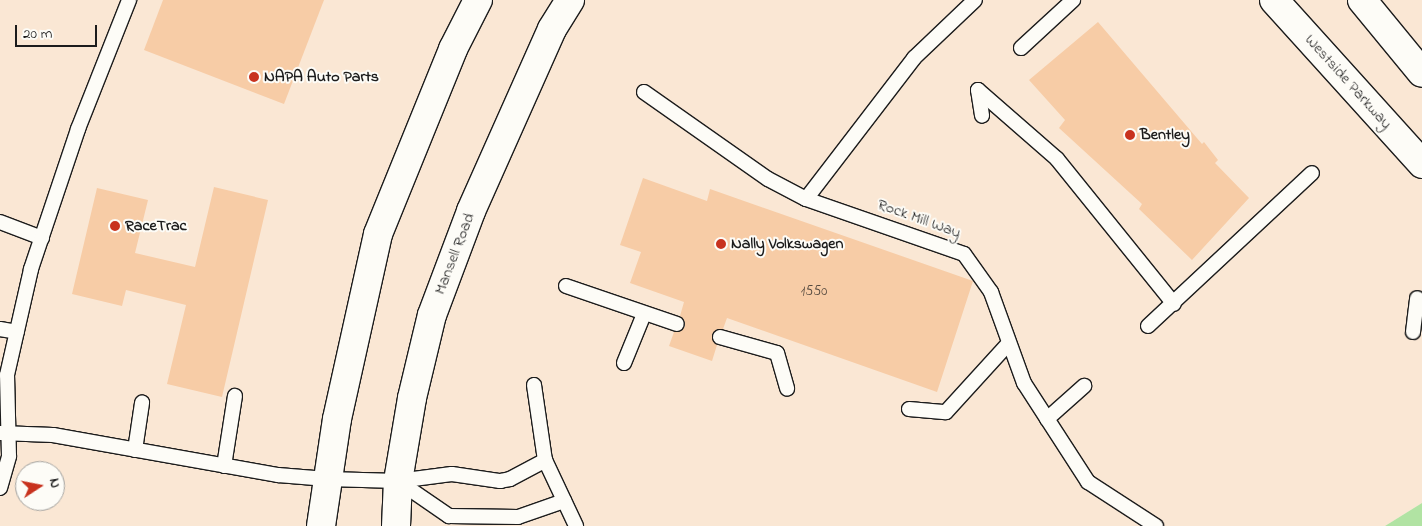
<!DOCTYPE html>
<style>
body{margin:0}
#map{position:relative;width:1422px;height:526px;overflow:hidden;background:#fcf2e7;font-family:"Indie Flower",sans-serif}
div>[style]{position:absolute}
.built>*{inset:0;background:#fae7d4}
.green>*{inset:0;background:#b1e3a3}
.building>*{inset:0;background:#f7cca6}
.roads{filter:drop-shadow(1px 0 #1c1c1c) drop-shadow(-1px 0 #1c1c1c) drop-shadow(0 1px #1c1c1c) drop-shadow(0 -1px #1c1c1c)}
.service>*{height:14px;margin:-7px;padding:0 7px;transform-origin:7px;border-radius:7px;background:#fdfcf7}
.secondary>*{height:28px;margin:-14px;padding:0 14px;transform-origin:14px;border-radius:14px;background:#fdfcf7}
.dots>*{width:14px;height:14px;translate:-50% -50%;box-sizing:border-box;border:2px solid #fdfcf7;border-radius:50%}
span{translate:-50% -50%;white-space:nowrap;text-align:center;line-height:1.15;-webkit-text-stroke:4px #fdfcf7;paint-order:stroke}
.number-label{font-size:14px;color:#53483e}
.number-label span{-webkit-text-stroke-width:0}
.poi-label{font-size:16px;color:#1c1c1c;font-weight:700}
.left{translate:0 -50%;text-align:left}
.street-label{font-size:16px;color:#1c1c1c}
.north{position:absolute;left:15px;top:461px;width:50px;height:50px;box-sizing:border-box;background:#fdfcf7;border:1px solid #a3a29f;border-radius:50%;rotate:79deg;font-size:14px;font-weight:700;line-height:20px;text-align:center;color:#1c1c1c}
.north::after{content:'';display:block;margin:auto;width:18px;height:22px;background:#c8321e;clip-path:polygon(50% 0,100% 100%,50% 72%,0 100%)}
.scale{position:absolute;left:15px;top:25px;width:82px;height:22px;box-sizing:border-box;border:2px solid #1c1c1c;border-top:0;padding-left:6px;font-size:15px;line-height:18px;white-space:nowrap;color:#1c1c1c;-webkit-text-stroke:4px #fdfcf7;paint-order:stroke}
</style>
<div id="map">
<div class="built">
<i style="clip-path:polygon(evenodd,0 0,1422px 0,1422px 503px,1385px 526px,0 526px,0 0,25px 471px,55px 471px,55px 501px,25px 501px,25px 471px)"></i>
</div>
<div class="green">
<i style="clip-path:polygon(1422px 503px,1422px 526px,1385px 526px)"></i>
</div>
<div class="building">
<i style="clip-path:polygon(163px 0,324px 0,284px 104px,144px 50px)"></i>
<i style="clip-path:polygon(1098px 22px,1202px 144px,1204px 142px,1218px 160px,1215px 163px,1249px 198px,1192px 260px,1139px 209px,1142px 204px,1059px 128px,1065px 120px,1029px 80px)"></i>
<i style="clip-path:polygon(643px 178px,707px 201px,710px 189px,973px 281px,937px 392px,727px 318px,723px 329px,717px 329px,712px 334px,717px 345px,712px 361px,669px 346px,674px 332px,685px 327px,685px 322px,680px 316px,684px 302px,630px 283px,641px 252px,620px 245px)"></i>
<i style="clip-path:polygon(214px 187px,268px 200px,222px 397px,167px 384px,186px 305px,126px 290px,122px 306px,72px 294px,97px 188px,148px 200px,135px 253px,195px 267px)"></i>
</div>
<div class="roads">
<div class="service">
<i style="left:1021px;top:48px;width:71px;rotate:-42.7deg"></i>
<i style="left:978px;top:90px;width:105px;rotate:41.1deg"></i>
<i style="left:1057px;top:159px;width:186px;rotate:51.1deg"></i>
<i style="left:978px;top:90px;width:26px;rotate:81deg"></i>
<i style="left:644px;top:92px;width:151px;rotate:35.1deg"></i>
<i style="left:768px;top:179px;width:43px;rotate:27.8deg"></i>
<i style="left:806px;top:199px;width:167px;rotate:19.2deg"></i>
<i style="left:964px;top:254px;width:47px;rotate:54.6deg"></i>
<i style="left:991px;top:292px;width:97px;rotate:70.1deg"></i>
<i style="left:1024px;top:383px;width:118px;rotate:57.1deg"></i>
<i style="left:1088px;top:482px;width:81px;rotate:32.9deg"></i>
<i style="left:806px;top:199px;width:178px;rotate:-52.5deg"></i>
<i style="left:914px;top:58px;width:84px;rotate:-43.6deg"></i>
<i style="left:0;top:222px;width:45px;rotate:20.9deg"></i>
<i style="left:566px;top:286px;width:117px;rotate:18.9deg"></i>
<i style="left:1148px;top:326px;width:224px;rotate:-43deg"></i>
<i style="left:0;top:329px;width:17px;rotate:10deg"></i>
<i style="left:1413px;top:332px;width:34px;rotate:-83deg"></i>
<i style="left:720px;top:337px;width:59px;rotate:15.7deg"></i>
<i style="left:777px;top:353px;width:37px;rotate:74deg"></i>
<i style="left:624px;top:363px;width:53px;rotate:-67.8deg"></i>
<i style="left:534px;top:385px;width:76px;rotate:81.7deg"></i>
<i style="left:545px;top:460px;width:73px;rotate:64.8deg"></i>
<i style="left:909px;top:409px;width:37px;rotate:5deg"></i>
<i style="left:946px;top:412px;width:93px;rotate:-47.6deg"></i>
<i style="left:1047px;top:419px;width:50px;rotate:-41.7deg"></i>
<i style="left:0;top:433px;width:53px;rotate:2.2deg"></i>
<i style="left:53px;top:435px;width:229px;rotate:10.1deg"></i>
<i style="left:278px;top:475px;width:49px;rotate:4.7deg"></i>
<i style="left:327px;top:479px;width:71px;rotate:1.6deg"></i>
<i style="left:398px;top:481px;width:54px;rotate:-7.4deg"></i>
<i style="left:452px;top:474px;width:49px;rotate:8.3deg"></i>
<i style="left:500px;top:481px;width:10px;rotate:-11deg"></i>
<i style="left:510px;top:479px;width:40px;rotate:-28deg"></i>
<i style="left:135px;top:450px;width:48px;rotate:-81.5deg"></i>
<i style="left:224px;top:466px;width:71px;rotate:-81.1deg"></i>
<i style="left:398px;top:481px;width:62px;rotate:34.5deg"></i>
<i style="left:449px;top:516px;width:69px;rotate:0.8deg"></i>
<i style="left:518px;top:517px;width:49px;rotate:-19.2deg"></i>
<i style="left:0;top:488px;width:33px;rotate:-74deg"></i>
<i style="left:9px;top:456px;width:81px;rotate:-91.4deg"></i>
<i style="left:7px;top:375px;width:109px;rotate:-77.2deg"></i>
<i style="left:31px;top:269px;width:148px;rotate:-71.4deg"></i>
<i style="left:78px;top:129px;width:139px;rotate:-68.4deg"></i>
</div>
<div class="secondary">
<i style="left:1274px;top:0;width:221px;rotate:47.9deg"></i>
<i style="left:1362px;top:0;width:94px;rotate:50.6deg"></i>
<i style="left:321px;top:526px;width:108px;rotate:-81.5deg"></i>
<i style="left:337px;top:419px;width:189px;rotate:-77.5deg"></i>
<i style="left:378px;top:234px;width:200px;rotate:-67.9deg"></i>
<i style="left:453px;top:49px;width:55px;rotate:-63deg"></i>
<i style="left:396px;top:526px;width:45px;rotate:-87.5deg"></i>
<i style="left:398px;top:481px;width:84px;rotate:-80.4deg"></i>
<i style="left:412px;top:398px;width:85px;rotate:-76.5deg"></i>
<i style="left:432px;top:315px;width:111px;rotate:-69.4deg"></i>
<i style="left:471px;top:211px;width:199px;rotate:-66deg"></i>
<i style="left:552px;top:29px;width:34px;rotate:-58deg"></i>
</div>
</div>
<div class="dots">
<i style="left:254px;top:77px;background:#c8321e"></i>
<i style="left:1130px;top:135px;background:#c8321e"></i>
<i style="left:115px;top:226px;background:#c8321e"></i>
<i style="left:721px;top:244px;background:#c8321e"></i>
</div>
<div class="number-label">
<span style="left:814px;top:292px">1550</span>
</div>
<div class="poi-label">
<span class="left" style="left:264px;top:77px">NAPA Auto Parts</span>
<span class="left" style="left:1140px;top:135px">Bentley</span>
<span class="left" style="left:125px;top:226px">RaceTrac</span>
<span class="left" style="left:731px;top:244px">Nally Volkswagen</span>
</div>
<div class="street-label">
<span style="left:1348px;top:82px;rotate:48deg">Westside Parkway</span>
<span style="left:919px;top:219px;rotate:20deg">Rock Mill Way</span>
<span style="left:455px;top:254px;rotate:-69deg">Mansell Road</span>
</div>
<div class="north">N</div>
<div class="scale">20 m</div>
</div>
